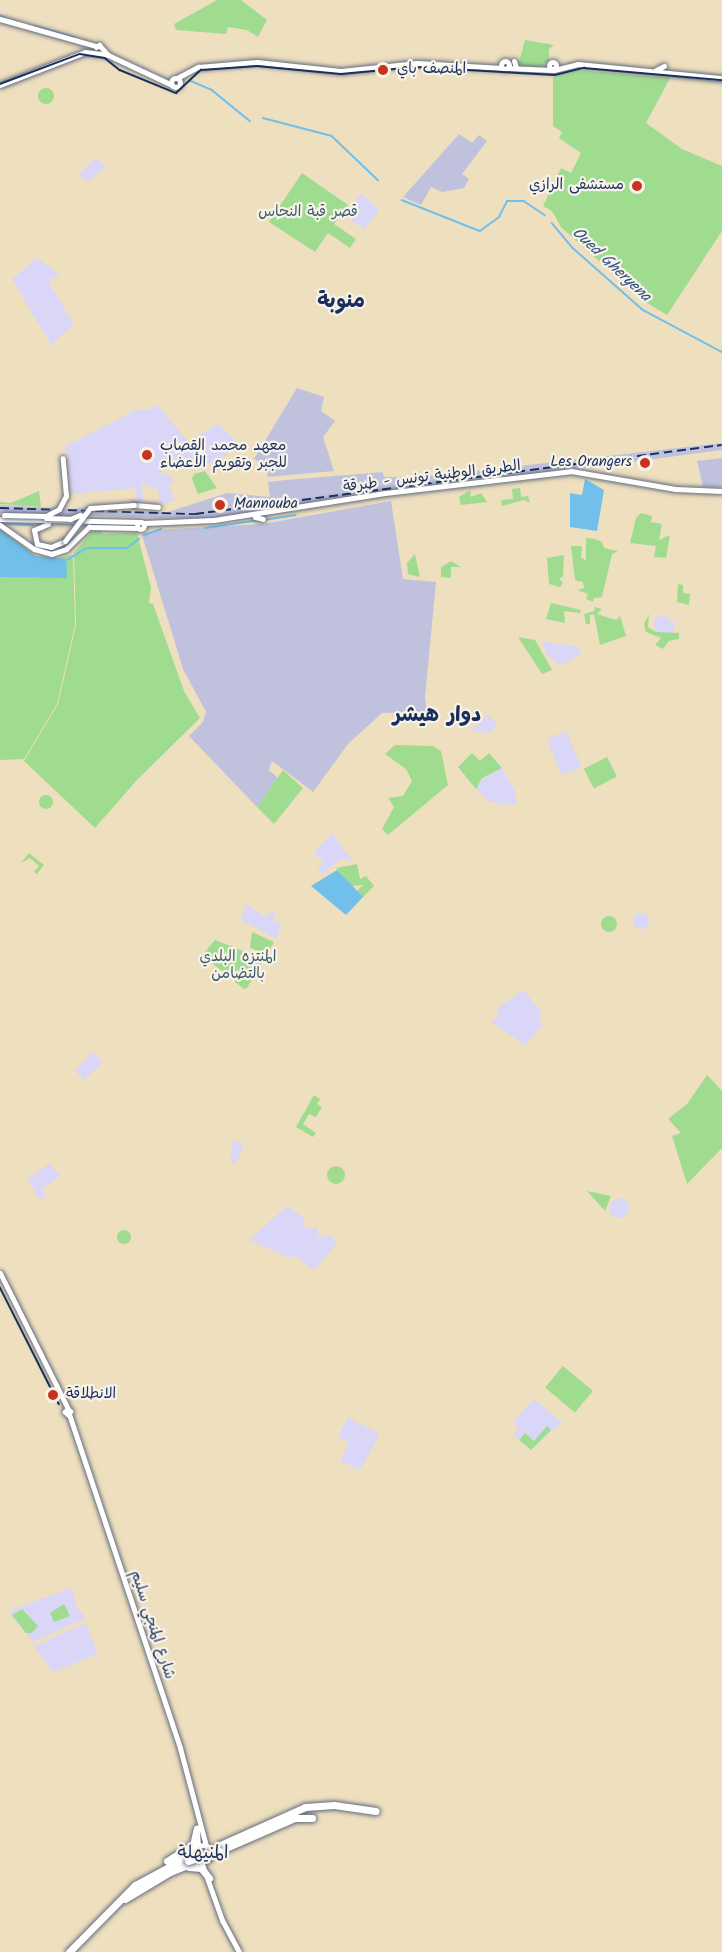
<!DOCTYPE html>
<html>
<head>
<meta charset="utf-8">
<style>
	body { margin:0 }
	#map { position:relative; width:722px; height:1952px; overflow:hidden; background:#eedfbe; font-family:Kalam,"Playpen Sans Arabic",sans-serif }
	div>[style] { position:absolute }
	.built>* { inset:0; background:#dad6f7; transform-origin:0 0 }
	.round { border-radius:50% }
	.industrial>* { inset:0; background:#c0c2dd }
	.green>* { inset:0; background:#a0dc90; transform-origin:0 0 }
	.water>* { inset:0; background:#71bfeb }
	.stream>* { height:1.5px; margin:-0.75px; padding:0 0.75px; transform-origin:0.75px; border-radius:0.75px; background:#71bfeb }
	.roads { filter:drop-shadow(0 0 2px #656d80) drop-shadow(0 0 2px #656d80) }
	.major>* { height:5px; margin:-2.5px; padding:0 2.5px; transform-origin:2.5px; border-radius:2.5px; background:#fff }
	.major>.ring { margin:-2.5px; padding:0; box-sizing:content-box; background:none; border:5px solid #fff; border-radius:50% }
	.highway>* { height:7px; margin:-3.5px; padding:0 3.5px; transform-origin:3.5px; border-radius:3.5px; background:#fff }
	.tram>* { height:1.5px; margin:-0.75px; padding:0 0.75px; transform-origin:0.75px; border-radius:0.75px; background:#1b2f5e }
	.rail>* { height:1.5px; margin-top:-0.75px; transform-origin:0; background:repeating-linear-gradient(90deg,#1b2f5e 0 9px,transparent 0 13.5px) }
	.bridges { filter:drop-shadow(0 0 2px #656d80) drop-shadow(0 0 2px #656d80) }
	.major-bridge>* { height:5px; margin:-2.5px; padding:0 2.5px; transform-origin:2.5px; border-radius:2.5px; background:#fff }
	.highway-bridge>* { height:7px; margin:-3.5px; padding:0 3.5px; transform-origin:3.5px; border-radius:3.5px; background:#fff }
	.dots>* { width:16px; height:16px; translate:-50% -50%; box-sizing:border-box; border:3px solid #f7f3e8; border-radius:50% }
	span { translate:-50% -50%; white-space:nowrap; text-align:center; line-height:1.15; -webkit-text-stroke:4.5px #f7f3e8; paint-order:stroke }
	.poi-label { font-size:15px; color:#1b2f5e }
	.left { translate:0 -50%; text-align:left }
	.right { translate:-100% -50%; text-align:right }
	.park-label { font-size:15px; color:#3c5a6a }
	.street-label { font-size:15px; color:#1b2f5e }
	.water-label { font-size:16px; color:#305381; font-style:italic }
	.quarter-label { font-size:18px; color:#1b2f5e }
	.district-label { font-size:21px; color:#1b2f5e; font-weight:700 }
</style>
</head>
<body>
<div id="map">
	<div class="built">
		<div style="clip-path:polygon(96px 157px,105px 167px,88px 182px,79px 174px)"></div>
		<div style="clip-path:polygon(361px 193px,379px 210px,364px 229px,345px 216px)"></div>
		<div style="clip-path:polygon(37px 258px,60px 275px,48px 281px,74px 324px,51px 345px,12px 279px)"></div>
		<div style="clip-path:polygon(158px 405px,188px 442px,218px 424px,242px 446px,200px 469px,175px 462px,173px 468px,163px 466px,161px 473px,171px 476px,174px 481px,169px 484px,174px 501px,160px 504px,158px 490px,142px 483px,143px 502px,137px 502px,135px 488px,71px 494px,68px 456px,64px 447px,138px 409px,149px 410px)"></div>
		<div style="clip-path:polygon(658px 615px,668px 616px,669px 622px,675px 622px,673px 634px,655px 632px,654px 619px,658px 619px)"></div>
		<div style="clip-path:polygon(542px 641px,579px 647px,580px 655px,561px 665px,556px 663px,546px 654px)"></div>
		<div style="clip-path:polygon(488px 715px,498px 725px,489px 733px,470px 731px)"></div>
		<div style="left:566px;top:731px;width:39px;height:21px;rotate:67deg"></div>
		<div style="clip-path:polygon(502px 768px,515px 791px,517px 803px,504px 805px,488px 801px,476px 789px,482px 779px)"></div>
		<div style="clip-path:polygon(332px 833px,353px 861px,341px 859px,323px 874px,317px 868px,323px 863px,314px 852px)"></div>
		<div style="clip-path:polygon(246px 904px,267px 918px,271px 911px,276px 913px,273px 921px,282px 924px,276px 939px,241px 920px)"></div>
		<div class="round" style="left:633px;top:913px;width:16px;height:16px"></div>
		<div style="clip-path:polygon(523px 990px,542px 1012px,538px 1019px,543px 1025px,525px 1045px,492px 1023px,499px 1014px,496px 1009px)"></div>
		<div style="left:93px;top:1052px;width:14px;height:26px;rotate:45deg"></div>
		<div style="clip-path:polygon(232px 1140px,244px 1145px,236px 1164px,231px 1162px)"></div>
		<div style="clip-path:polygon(50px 1163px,60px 1176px,42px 1189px,46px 1196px,40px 1200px,27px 1179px)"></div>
		<div class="round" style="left:609px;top:1198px;width:20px;height:20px"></div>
		<div style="clip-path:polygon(287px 1206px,303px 1217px,305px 1229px,317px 1227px,319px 1237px,328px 1235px,338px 1242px,314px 1270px,294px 1255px,290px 1258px,249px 1240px)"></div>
		<div style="clip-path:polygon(534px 1399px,562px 1422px,531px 1450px,512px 1434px,518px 1431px,514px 1420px)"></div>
		<div style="clip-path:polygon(348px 1418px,380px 1434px,360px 1470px,340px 1461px,349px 1443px,338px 1436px)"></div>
		<div style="clip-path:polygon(72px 1588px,77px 1608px,86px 1618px,33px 1642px,10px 1614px,11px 1610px)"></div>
		<div style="clip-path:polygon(86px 1623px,98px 1654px,53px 1672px,34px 1646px)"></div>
	</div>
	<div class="industrial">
		<div style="clip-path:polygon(459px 134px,472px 143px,479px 135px,487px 141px,462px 174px,469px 179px,464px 188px,442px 192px,431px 187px,421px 205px,403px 197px)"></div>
		<div style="clip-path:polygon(297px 388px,324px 397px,321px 411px,335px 421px,323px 437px,334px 471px,267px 477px,268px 467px,254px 459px)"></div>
		<div style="clip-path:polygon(722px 443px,722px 450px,201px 519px,0 513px,0 505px,73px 509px,97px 504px,103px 511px,168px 512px,227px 493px,270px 497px,268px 482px,286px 480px,383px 472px,384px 477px,421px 477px)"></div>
		<div style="clip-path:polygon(722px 458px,722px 487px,703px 487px,697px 461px)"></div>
		<div style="clip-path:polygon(391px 501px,403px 579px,436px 582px,425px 697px,427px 712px,382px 713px,348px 744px,313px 792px,246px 741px,272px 761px,269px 770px,278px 778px,257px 807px,189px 736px,203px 722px,206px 712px,183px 669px,142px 535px,154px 530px,263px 524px)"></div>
	</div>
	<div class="green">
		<div style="clip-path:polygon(217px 0,241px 0,267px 20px,258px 37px,247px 30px,228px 27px,226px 34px,176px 30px,174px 24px)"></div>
		<div style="clip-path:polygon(525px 40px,554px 45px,549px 49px,549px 61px,541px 67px,518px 66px)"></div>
		<div style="clip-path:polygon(578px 70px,670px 78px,646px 123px,682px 149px,722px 166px,722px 231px,667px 315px,644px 301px,561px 227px,552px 211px,543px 206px,561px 168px,571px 173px,581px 153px,559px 138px,562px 132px,553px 126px,553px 77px)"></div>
		<div class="round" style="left:38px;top:88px;width:16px;height:16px"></div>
		<div style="clip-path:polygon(302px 173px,348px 205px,334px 224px,356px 239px,350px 248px,328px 233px,315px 252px,269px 222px)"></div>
		<div style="clip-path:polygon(205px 471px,217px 488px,198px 494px,192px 479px,194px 474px)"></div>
		<div style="clip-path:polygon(520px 488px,521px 497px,528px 496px,530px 503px,524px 500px,502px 506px,501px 500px,513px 499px,512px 489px)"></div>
		<div style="clip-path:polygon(470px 490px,471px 497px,481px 493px,487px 502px,461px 505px,459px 497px)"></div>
		<div style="clip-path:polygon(39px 491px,41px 507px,0 504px,0 502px,11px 503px)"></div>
		<div style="clip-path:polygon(641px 513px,652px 516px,651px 522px,662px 524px,659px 540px,670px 535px,666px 558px,654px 557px,656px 546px,630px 543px,636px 518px)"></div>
		<div style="clip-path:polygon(0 529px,36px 556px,52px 559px,73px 555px,75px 625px,57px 704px,24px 759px,0 760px)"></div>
		<div style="clip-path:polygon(102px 530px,102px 534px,137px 533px,151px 588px,149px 603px,153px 604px,184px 691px,200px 718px,136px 781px,95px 828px,24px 761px,58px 704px,76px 625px,74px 553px,92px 532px)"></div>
		<div style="clip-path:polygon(586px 538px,595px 539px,602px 542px,604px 548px,618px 551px,612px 554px,602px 597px,594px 598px,593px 602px,586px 599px,588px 594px,577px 590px,584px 588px,583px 582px,575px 580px,571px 546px,582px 546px,581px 557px,586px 561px)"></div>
		<div style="clip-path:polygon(415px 554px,418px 568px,420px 577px,408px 574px,407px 563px)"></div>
		<div style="clip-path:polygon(564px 555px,563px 577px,559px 578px,563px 583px,560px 587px,549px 584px,547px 558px)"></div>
		<div style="clip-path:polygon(451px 561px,461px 567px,451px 567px,451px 578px,441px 577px,441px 567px)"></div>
		<div style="clip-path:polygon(678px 584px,683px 585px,683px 593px,690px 594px,689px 605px,677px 602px)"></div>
		<div style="clip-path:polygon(551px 603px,581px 610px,580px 613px,564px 611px,565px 623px,546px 619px)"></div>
		<div style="clip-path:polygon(595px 607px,602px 609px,597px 614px,616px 620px,620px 616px,626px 636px,600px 645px,594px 614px,590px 615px,590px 624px,586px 624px,584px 614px,594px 611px)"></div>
		<div style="clip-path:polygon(649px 614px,648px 627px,656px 632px,679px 633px,679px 639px,669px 641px,663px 649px,655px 645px,661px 638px,646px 632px,644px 624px)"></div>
		<div style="clip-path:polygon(518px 637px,535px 640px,552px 670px,542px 674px)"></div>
		<div style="clip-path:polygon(395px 745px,433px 746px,441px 751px,448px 785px,388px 835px,382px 829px,394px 807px,388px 798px,403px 796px,412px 781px,406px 769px,385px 754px)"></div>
		<div style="clip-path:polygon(472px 753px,480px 761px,489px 753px,502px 768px,482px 778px,476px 789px,458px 767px)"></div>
		<div style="left:607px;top:757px;width:22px;height:26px;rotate:63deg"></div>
		<div style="clip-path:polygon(283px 770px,303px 788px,274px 824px,257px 807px)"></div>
		<div class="round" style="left:39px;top:795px;width:14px;height:14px"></div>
		<div style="clip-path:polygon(29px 853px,44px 865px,37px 874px,34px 872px,39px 866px,30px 858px,21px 863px)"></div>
		<div style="clip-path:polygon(357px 864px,360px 879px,366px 876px,374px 886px,363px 897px,357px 891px,363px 885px,352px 886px,336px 868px)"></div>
		<div class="round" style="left:601px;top:916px;width:16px;height:16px"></div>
		<div style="clip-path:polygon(252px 932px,274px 942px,267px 954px,250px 948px)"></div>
		<div style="clip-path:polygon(215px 940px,264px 959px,247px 988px,244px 989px,202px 955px)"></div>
		<div style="clip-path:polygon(707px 1075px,722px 1091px,722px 1148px,687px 1184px,672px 1136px,681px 1133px,668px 1119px,687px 1104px)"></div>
		<div style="clip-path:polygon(314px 1095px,320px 1099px,317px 1104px,322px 1107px,316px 1117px,309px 1114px,303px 1124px,316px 1133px,313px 1137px,296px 1127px)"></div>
		<div class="round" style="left:327px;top:1166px;width:18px;height:18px"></div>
		<div style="clip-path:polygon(587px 1191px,611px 1196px,605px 1211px)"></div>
		<div class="round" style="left:117px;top:1230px;width:14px;height:14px"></div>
		<div style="left:563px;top:1366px;width:39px;height:28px;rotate:40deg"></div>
		<div style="clip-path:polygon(547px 1426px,551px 1430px,531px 1450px,519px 1440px,525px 1433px,534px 1441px)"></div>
		<div style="clip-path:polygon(64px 1604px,70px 1616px,54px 1622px,50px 1613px)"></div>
		<div style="clip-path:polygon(22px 1609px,38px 1626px,32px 1633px,26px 1633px,12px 1615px)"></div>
	</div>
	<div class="water">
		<div style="clip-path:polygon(585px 479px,604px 490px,597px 531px,570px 527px,570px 493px,582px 495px)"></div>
		<div style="clip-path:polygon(0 530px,35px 556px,66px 559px,67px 578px,0 577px)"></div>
		<div style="clip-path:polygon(337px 870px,363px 897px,346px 915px,311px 886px)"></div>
	</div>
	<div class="stream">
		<div style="left:0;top:15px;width:8px;rotate:30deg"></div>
		<div style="left:35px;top:26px;width:41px;rotate:15.8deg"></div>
		<div style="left:191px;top:81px;width:23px;rotate:23deg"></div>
		<div style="left:212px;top:90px;width:49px;rotate:39.2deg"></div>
		<div style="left:263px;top:118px;width:71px;rotate:14.6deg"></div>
		<div style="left:332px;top:136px;width:64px;rotate:43.7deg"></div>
		<div style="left:402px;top:200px;width:84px;rotate:21.7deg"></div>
		<div style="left:480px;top:231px;width:24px;rotate:-36deg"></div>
		<div style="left:499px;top:217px;width:18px;rotate:-63deg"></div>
		<div style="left:507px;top:201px;width:17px"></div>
		<div style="left:524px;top:201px;width:25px;rotate:34deg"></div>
		<div style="left:552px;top:223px;width:33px;rotate:50deg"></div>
		<div style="left:573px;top:248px;width:94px;rotate:41.5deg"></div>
		<div style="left:643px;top:310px;width:89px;rotate:28deg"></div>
		<div style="left:264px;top:520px;width:32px;rotate:-9deg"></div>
		<div style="left:8px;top:524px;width:25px;rotate:2deg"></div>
		<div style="left:205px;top:528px;width:56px;rotate:-8.3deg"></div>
		<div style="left:144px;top:535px;width:18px;rotate:-19deg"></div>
		<div style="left:67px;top:560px;width:23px;rotate:-31deg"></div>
		<div style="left:87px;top:548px;width:40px"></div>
		<div style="left:127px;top:548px;width:15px;rotate:-37deg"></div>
	</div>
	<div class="roads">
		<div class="major">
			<div style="left:0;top:19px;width:100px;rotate:15.7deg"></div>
			<div style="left:96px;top:47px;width:4px;rotate:-34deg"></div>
			<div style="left:99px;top:45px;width:13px;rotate:48deg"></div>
			<div style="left:108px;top:55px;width:71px;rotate:25.1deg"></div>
			<div style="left:514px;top:61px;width:6px;rotate:72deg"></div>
			<div class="ring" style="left:501px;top:61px;width:3px;height:3px"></div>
			<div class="ring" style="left:549.5px;top:62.5px;width:2px;height:2px"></div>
			<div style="left:507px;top:68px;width:45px;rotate:2.5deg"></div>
			<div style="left:554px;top:70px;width:25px;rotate:-14deg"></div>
			<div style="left:578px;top:64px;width:145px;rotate:5.6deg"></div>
			<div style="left:656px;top:70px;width:9px;rotate:-27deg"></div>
			<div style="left:177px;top:78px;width:24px;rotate:-28deg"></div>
			<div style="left:198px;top:67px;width:59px;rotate:-4.8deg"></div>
			<div style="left:257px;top:62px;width:84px;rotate:6.1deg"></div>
			<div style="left:341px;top:71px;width:76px;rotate:-6deg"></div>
			<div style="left:417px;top:63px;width:85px;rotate:3.4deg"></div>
			<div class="ring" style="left:171.5px;top:78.5px;width:4px;height:4px"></div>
			<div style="left:0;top:85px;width:91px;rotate:-21.2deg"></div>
			<div style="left:85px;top:52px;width:23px;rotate:7deg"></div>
			<div style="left:134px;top:505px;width:24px;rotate:5deg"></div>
			<div style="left:255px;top:517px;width:8px;rotate:14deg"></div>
			<div style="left:0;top:519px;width:141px;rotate:1.2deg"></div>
			<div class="ring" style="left:137.5px;top:522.5px;width:2px;height:2px"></div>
			<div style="left:144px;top:523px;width:70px;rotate:-2.5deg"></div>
			<div style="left:214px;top:520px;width:173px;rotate:-9deg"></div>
			<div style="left:385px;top:493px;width:187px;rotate:-6.7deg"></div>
			<div style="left:571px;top:471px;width:106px;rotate:9.8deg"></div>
			<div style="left:675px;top:489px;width:47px;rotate:2.4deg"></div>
			<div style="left:48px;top:524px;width:15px;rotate:157deg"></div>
			<div style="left:34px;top:530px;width:14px;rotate:78deg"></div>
			<div style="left:37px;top:544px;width:14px;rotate:12deg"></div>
			<div style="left:51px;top:547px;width:15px;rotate:-23deg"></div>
			<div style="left:0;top:525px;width:42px;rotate:35.2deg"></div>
			<div style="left:34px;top:549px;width:18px;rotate:16deg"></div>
			<div style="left:51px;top:554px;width:16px;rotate:-18deg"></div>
			<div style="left:66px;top:549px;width:32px;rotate:-44deg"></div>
			<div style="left:89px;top:527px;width:49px;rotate:1.2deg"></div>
			<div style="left:0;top:1273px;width:152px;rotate:63.4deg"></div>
			<div style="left:67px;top:1409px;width:4px;rotate:34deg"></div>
			<div style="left:70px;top:1411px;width:4px;rotate:124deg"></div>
			<div style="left:68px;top:1414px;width:4px;rotate:-146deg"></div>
			<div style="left:65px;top:1412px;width:4px;rotate:-56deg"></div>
			<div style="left:69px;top:1414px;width:352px;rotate:71.6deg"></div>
			<div style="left:180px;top:1748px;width:101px;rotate:75.1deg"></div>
			<div style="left:197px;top:1831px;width:16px;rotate:86deg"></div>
			<div class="ring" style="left:195px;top:1845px;width:11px;height:11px"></div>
			<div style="left:201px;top:1861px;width:63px;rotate:70.4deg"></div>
			<div style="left:222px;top:1920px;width:36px;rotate:62deg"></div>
		</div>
		<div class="highway">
			<div style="left:218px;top:1846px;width:95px;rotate:-24.1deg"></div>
			<div style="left:305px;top:1807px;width:29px;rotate:-4deg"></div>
			<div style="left:334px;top:1805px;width:42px;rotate:8.1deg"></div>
			<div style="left:219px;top:1851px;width:83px;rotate:-23.5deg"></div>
			<div style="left:295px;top:1818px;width:17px"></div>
			<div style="left:182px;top:1855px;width:15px;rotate:-23deg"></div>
			<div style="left:167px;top:1861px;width:31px;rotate:-32deg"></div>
			<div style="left:193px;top:1845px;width:17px;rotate:-77deg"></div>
			<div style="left:189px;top:1867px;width:12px;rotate:5deg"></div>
			<div style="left:201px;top:1868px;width:13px;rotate:51deg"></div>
			<div style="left:125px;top:1899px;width:52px;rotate:-31deg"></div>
			<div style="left:170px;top:1872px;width:29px;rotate:-22deg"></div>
			<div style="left:69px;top:1952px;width:94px;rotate:-45.4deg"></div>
			<div style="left:135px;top:1885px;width:59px;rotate:-28.3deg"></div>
		</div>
	</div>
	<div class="tram">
		<div style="left:0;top:84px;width:85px;rotate:-20.6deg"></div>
		<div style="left:80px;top:54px;width:25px;rotate:9deg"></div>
		<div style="left:105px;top:58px;width:19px;rotate:39deg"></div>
		<div style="left:120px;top:70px;width:61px;rotate:22.3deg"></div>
		<div style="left:176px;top:93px;width:34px;rotate:-43deg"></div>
		<div style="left:201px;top:70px;width:56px;rotate:-4.1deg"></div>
		<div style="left:257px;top:66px;width:84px;rotate:5.4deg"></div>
		<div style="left:341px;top:74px;width:74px;rotate:-5.4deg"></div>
		<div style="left:415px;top:67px;width:140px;rotate:3.3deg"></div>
		<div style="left:555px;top:75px;width:30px;rotate:-14deg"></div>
		<div style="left:584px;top:68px;width:139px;rotate:5deg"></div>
		<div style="left:0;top:1287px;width:131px;rotate:63.2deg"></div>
	</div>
	<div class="rail">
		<div style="left:0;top:508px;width:195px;rotate:1.8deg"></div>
		<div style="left:195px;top:514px;width:531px;rotate:-7.46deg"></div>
	</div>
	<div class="bridges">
		<div class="major-bridge">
			<div style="left:4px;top:515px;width:42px;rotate:1.4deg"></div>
			<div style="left:46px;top:516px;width:15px;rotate:-28deg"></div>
			<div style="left:59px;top:509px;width:15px;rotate:-62deg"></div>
			<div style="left:66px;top:496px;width:38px;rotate:-95deg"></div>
			<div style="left:46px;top:518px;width:24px;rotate:2deg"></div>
			<div style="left:70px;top:519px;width:11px;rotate:-22deg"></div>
			<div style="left:65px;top:541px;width:41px;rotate:-52.9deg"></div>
			<div style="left:90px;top:508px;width:44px;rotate:-3.9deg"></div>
		</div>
		<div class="highway-bridge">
			<div style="left:188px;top:1861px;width:33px;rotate:-18deg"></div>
		</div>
	</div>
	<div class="dots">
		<div style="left:383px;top:70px;background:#c8321e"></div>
		<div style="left:637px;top:186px;background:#c8321e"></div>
		<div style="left:147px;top:455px;background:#c8321e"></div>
		<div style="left:645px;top:463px;background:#c8321e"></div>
		<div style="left:220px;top:505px;background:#c8321e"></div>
		<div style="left:53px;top:1395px;background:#c8321e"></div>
	</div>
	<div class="poi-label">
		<span class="left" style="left:397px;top:70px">المنصف باي</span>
		<span class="right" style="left:624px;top:186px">مستشفى الرازي</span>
		<span class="left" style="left:160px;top:455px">معهد محمد القصاب<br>للجبر وتقويم الأعضاء</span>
		<span class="right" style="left:632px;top:463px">Les Orangers</span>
		<span class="left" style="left:234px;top:505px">Mannouba</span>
		<span class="left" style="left:66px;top:1395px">الانطلاقة</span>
	</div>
	<div class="park-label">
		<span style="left:308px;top:213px">قصر قبة النحاس</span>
		<span style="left:238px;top:966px">المنتزه البلدي<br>بالتضامن</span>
	</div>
	<div class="street-label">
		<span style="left:432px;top:477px;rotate:-7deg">الطريق الوطنية تونس - طبرقة</span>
		<span style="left:152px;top:1625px;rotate:72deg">شارع المنجي سليم</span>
	</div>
	<div class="water-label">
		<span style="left:611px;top:265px;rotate:43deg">Oued Gheryena</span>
	</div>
	<div class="quarter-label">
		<span style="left:203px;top:1854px">المنيهلة</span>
	</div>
	<div class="district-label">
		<span style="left:341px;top:302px">منوبة</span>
		<span style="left:437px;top:716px">دوار هيشر</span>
	</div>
</div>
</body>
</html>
